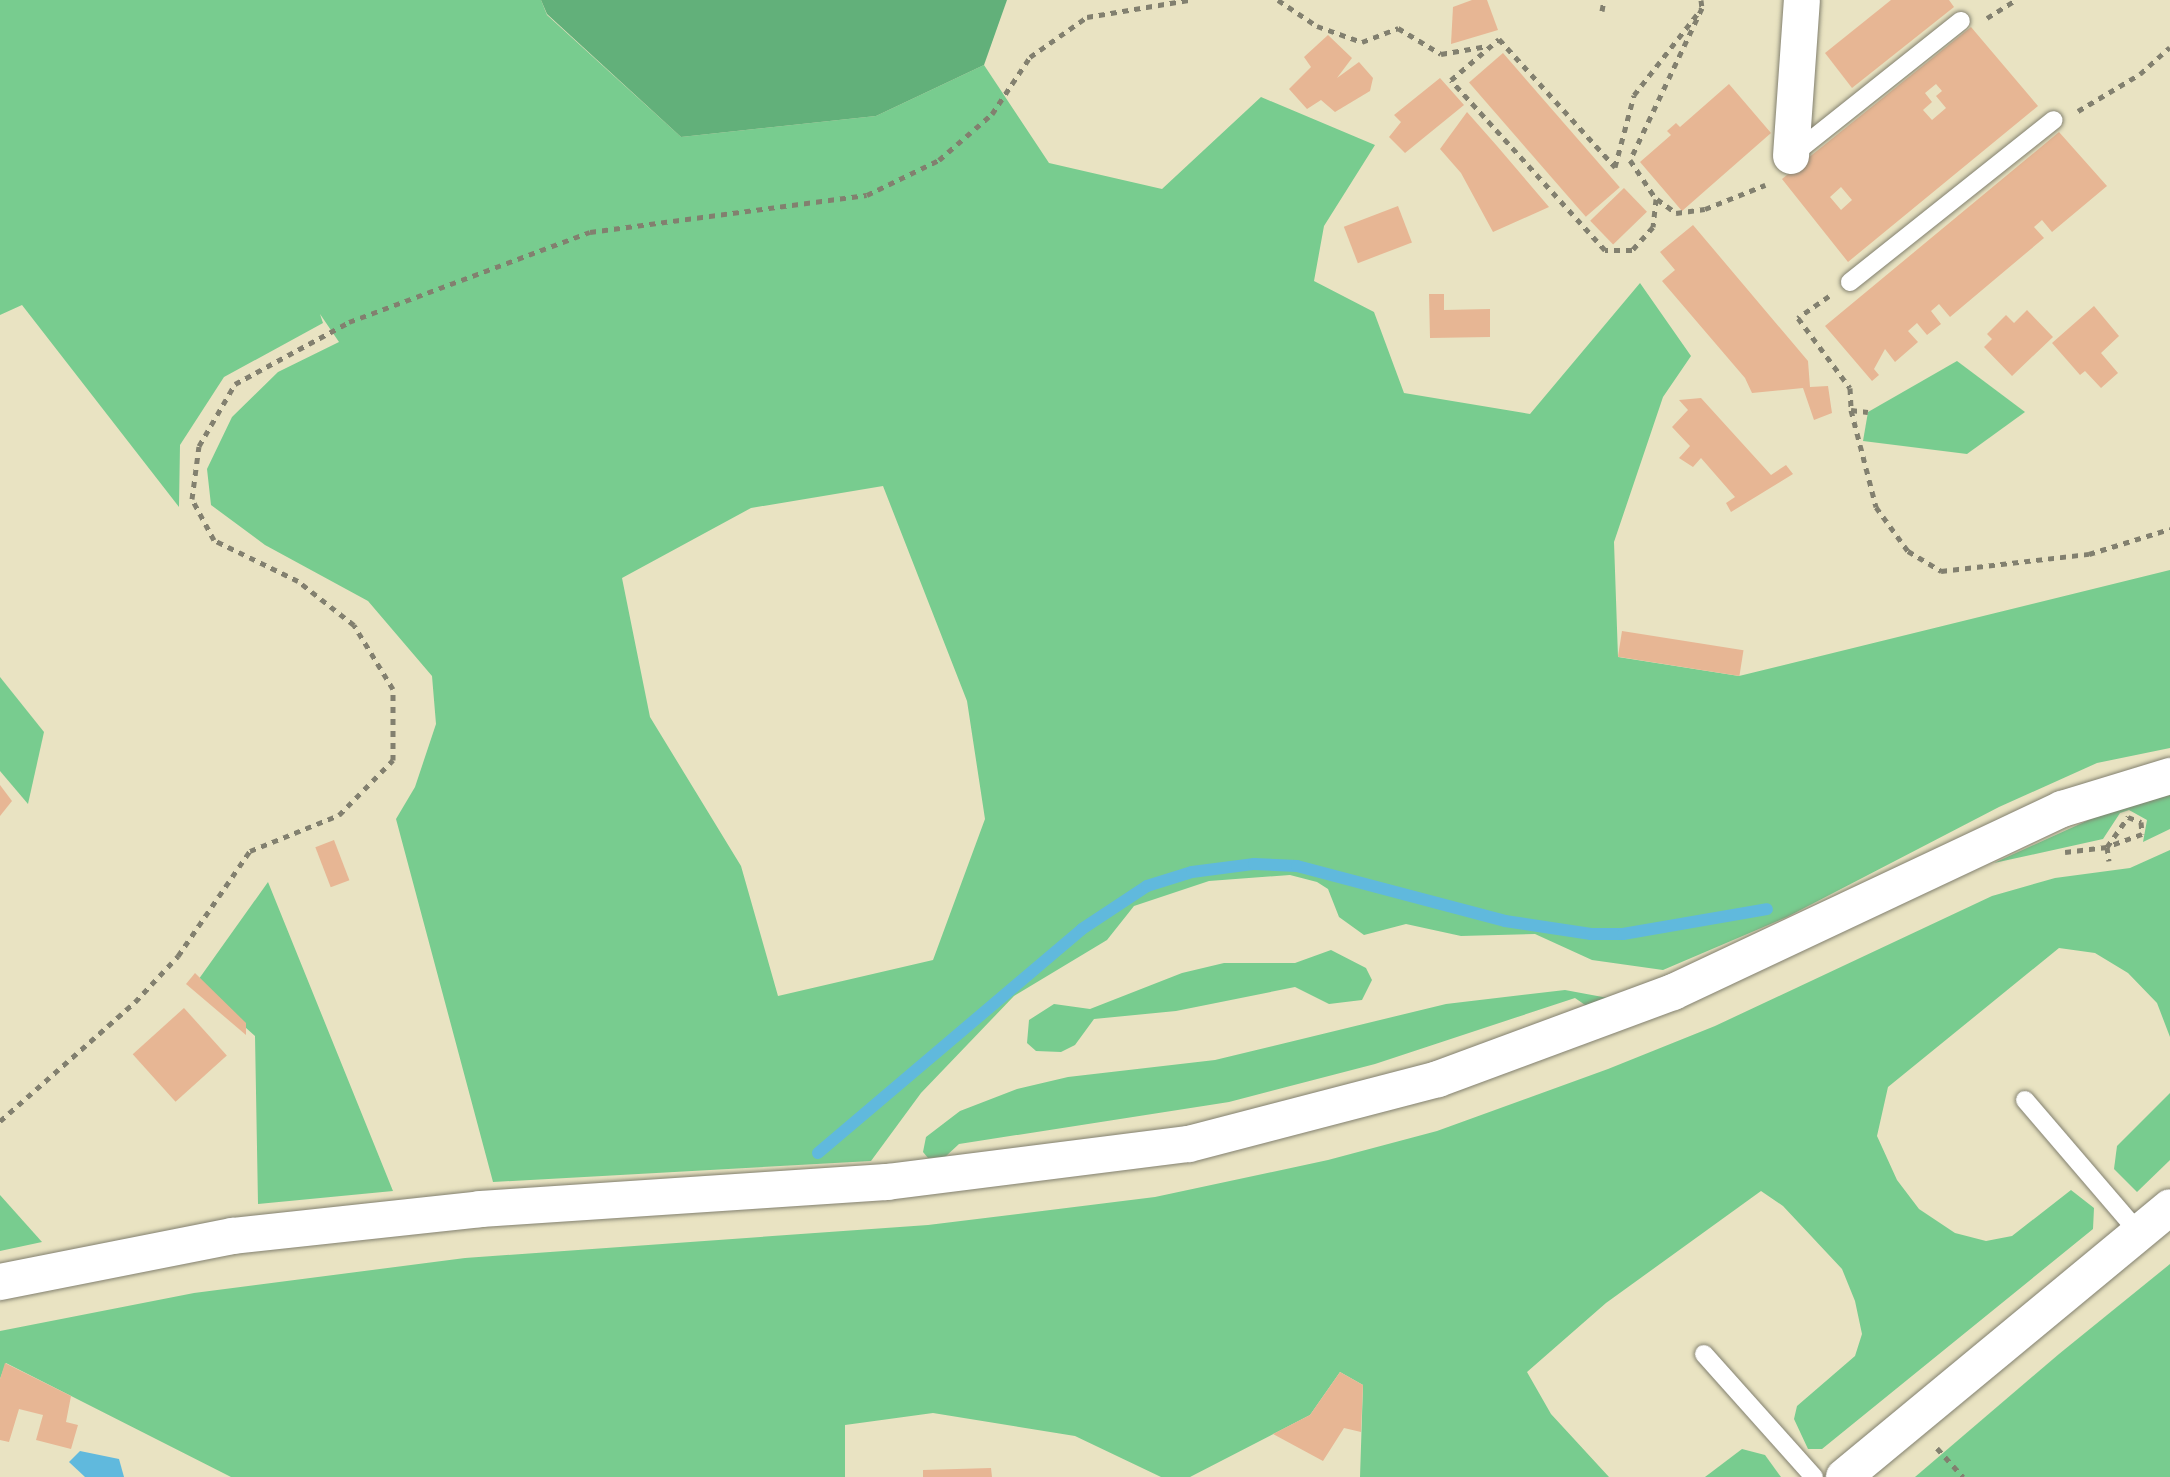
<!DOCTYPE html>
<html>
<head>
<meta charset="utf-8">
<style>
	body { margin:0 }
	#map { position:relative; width:2170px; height:1477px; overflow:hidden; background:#e9e3c2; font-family:Cardo,serif }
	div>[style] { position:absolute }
	.green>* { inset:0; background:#78cc8f }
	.forest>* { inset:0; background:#62b07a }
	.water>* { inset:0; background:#60b9dd }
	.stream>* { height:12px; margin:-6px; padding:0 6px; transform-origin:6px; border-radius:6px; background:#60b9dd }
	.building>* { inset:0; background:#e7b694; transform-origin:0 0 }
	.path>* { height:5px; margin-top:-2.5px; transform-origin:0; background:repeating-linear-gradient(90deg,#82806f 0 6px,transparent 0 12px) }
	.roads { filter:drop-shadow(0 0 2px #82806f) drop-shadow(0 0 2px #82806f) }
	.lane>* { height:18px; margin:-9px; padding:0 9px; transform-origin:9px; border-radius:9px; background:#fff }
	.street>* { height:36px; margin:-18px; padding:0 18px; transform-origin:18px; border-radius:18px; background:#fff }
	span { translate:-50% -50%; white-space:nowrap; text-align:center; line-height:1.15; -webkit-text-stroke:8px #fdfcf7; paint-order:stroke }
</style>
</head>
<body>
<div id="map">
	<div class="green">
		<div style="clip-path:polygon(evenodd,0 0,541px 0,547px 15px,681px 137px,876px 116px,984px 65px,1049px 163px,1162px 189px,1261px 97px,1375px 145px,1324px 226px,1314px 281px,1374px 312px,1404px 393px,1530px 414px,1640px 283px,1691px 356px,1663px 397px,1614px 542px,1618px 657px,1739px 676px,2170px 570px,2170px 748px,2097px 763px,1999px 807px,1787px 917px,1663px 970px,1592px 960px,1535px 934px,1461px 936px,1406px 924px,1364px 935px,1339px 917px,1328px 889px,1317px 882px,1290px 875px,1209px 881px,1134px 906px,1107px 940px,1014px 996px,921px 1093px,871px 1161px,493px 1182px,396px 819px,415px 787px,436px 724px,432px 676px,368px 601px,265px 545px,211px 505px,207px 469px,232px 417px,278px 372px,339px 342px,320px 314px,323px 323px,224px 377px,180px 445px,179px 507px,22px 305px,0 315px,0 0,883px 486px,967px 701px,985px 819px,933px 960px,778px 996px,741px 866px,650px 717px,622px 578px,751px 508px,883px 486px)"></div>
		<div style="clip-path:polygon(1957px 361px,2025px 412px,1967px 454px,1863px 441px,1868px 412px)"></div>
		<div style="clip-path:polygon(0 677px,44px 732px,28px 804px,0 771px)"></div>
		<div style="clip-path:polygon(2170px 795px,2170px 829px,2143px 842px,2147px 820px,2129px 810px,2120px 813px,2103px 839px,1994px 863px,2113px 809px)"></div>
		<div style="clip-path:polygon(2170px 850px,2170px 1037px,2157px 1003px,2128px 973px,2095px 953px,2059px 948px,1888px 1087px,1877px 1136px,1897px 1180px,1919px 1209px,1955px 1233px,1986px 1241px,2012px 1236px,2071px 1190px,2094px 1208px,2093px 1229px,1822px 1449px,1808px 1449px,1794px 1419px,1797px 1406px,1855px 1356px,1862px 1334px,1855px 1301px,1842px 1269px,1783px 1206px,1761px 1191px,1606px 1303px,1527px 1372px,1551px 1414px,1609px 1477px,1360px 1477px,1363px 1385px,1340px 1372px,1310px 1415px,1190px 1477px,1161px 1477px,1075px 1436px,933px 1413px,845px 1425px,845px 1477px,231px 1477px,6px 1363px,0 1379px,0 1331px,194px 1293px,465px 1258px,928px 1225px,1155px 1197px,1328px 1160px,1437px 1131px,1608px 1069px,1715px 1026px,1992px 896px,2055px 878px,2130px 868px)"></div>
		<div style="clip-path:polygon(268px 882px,393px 1191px,258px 1204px,255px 1036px,196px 983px)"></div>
		<div style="clip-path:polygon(1331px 950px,1366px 968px,1372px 980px,1362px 1000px,1329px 1004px,1295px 987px,1176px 1011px,1094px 1019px,1075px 1045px,1061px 1052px,1036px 1051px,1027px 1043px,1029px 1020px,1054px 1004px,1090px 1009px,1182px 973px,1224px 963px,1295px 963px)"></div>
		<div style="clip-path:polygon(1565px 990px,1608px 998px,1588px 1007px,1575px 998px,1375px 1064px,1229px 1102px,959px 1144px,945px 1157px,928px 1158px,923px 1152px,926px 1137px,960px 1111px,1017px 1089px,1068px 1077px,1215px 1060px,1446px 1004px)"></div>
		<div style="clip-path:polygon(2170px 1093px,2170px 1160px,2137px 1192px,2114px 1169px,2117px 1146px)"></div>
		<div style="clip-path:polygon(0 1195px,42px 1242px,0 1251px)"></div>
		<div style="clip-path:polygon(2170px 1264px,2170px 1477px,1915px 1477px,2059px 1354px)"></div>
		<div style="clip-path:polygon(1742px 1449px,1765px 1455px,1781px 1477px,1705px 1477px)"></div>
	</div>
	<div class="forest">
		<div style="clip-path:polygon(541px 0,1007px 0,984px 65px,876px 116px,681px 137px,547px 14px)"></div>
	</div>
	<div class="water">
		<div style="clip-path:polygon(80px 1451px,119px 1459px,124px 1477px,85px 1477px,69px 1462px)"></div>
	</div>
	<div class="stream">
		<div style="left:818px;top:1153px;width:346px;rotate:-40.3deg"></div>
		<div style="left:1082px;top:929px;width:78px;rotate:-33.5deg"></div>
		<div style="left:1147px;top:886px;width:47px;rotate:-17.3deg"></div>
		<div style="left:1192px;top:872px;width:63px;rotate:-7.4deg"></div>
		<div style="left:1254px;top:864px;width:43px;rotate:2.7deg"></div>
		<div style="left:1297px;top:866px;width:215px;rotate:14.8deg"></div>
		<div style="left:1505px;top:921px;width:87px;rotate:8.6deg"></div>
		<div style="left:1591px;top:934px;width:32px"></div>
		<div style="left:1623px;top:934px;width:146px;rotate:-9.8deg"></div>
	</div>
	<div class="building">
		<div style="clip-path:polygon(1472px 0,1487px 0,1498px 30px,1451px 44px,1453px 7px)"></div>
		<div style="clip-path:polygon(1891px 0,1949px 0,1954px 7px,1852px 88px,1825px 53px)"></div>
		<div style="clip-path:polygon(evenodd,1971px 27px,2038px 106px,1848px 262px,1782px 179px,1971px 27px,1936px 84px,1942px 91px,1936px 96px,1946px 108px,1932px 120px,1923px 110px,1932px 102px,1925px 93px,1936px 84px,1971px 27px,1841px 187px,1852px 200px,1841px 210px,1830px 197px,1841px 187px)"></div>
		<div style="clip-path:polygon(1328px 35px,1352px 58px,1337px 78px,1359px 62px,1373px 78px,1370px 91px,1335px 112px,1321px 100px,1307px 109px,1289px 89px,1311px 67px,1304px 57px)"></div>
		<div style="left:1503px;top:53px;width:178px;height:45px;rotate:49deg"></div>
		<div style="clip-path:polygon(1440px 78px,1464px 105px,1405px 153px,1389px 137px,1401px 122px,1394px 115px)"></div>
		<div style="clip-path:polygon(1729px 84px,1771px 133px,1682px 211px,1640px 162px,1671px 135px,1667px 131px,1676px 123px,1680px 127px)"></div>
		<div style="clip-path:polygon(1467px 112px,1497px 146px,1549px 207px,1493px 232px,1461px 173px,1440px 149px)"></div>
		<div style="clip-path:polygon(2059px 132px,2107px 186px,2052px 232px,2042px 220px,2034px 227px,2044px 238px,1950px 317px,1939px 304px,1931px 311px,1941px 324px,1927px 335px,1917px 323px,1908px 331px,1918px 342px,1895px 362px,1885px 349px,1874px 369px,1879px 375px,1872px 381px,1825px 326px)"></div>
		<div style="left:1624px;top:188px;width:33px;height:47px;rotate:46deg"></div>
		<div style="left:1398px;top:206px;width:39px;height:58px;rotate:69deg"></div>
		<div style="clip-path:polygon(1693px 225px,1808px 361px,1810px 387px,1828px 386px,1832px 413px,1814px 420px,1803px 388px,1752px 393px,1745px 378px,1662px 281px,1675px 270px,1660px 252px)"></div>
		<div style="clip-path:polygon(1429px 294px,1444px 294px,1444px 310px,1490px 309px,1490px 337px,1430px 338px)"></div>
		<div style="clip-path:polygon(2094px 306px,2119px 336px,2101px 353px,2118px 373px,2101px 388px,2085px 371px,2080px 375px,2052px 343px)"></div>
		<div style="clip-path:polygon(2027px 310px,2053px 337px,2012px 376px,1984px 347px,1992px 339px,1987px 334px,2006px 315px,2014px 323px)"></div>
		<div style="clip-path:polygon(1701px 398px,1771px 475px,1786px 465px,1793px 474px,1731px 512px,1726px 503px,1735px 497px,1701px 458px,1693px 467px,1679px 458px,1690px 446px,1672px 427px,1688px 410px,1679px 400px)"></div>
		<div style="left:1622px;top:631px;width:123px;height:26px;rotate:9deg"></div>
		<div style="clip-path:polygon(0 785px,12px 801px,0 816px)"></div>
		<div style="left:334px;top:840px;width:43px;height:20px;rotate:69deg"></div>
		<div style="clip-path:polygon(195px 973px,246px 1023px,246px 1035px,186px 984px)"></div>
		<div style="left:184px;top:1008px;width:64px;height:69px;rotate:48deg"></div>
		<div style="clip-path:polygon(5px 1363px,71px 1396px,66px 1422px,78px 1425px,71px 1449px,36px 1440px,43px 1415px,19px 1409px,9px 1442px,0 1440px,0 1379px)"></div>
		<div style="clip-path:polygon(1340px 1372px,1363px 1385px,1361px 1432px,1344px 1428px,1323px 1461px,1273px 1434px,1310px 1415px)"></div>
		<div style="clip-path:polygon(991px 1468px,992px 1477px,923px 1477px,923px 1470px)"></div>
	</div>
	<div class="path">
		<div style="left:1278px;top:0;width:47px;rotate:33.7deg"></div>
		<div style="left:1317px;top:26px;width:48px;rotate:19.6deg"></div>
		<div style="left:1362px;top:42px;width:39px;rotate:-21deg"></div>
		<div style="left:1398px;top:28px;width:50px;rotate:31.2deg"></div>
		<div style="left:1441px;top:54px;width:47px;rotate:-9.9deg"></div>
		<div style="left:1701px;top:0;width:8px;rotate:83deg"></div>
		<div style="left:1702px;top:8px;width:168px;rotate:115.3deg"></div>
		<div style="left:1630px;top:160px;width:47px;rotate:56.3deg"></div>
		<div style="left:1656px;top:199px;width:28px;rotate:96deg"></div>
		<div style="left:1653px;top:227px;width:31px;rotate:132deg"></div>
		<div style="left:1632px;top:250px;width:27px;rotate:180deg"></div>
		<div style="left:1605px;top:250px;width:229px;rotate:-132.2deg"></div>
		<div style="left:1451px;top:80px;width:63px;rotate:-40.5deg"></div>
		<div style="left:1499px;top:39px;width:173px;rotate:47.8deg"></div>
		<div style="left:1615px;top:167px;width:74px;rotate:-75.2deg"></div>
		<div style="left:1634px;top:95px;width:110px;rotate:-52deg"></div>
		<div style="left:1602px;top:11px;width:11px;rotate:-80deg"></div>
		<div style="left:1987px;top:18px;width:34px;rotate:-32deg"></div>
		<div style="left:2078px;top:111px;width:72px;rotate:-30.8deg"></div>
		<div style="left:2140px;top:74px;width:40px;rotate:-42deg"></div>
		<div style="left:1657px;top:199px;width:24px;rotate:36deg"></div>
		<div style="left:1676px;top:213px;width:29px;rotate:-8deg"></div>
		<div style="left:1705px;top:209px;width:65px;rotate:-21.8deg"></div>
		<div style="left:1829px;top:296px;width:38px;rotate:145deg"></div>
		<div style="left:1798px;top:318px;width:87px;rotate:53.4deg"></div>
		<div style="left:1850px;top:388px;width:22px;rotate:87deg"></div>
		<div style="left:1851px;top:410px;width:17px;rotate:7deg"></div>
		<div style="left:1851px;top:410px;width:100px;rotate:75.5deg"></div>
		<div style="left:1876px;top:507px;width:54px;rotate:54deg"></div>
		<div style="left:1908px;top:551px;width:39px;rotate:31deg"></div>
		<div style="left:1941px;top:571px;width:149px;rotate:-6.6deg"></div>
		<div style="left:2089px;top:554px;width:85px;rotate:-17.2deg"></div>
		<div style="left:2128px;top:817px;width:14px;rotate:21deg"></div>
		<div style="left:2141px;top:822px;width:12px;rotate:85deg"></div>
		<div style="left:2142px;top:834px;width:37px;rotate:160deg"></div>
		<div style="left:2107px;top:847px;width:37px;rotate:-55deg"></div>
		<div style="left:2065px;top:852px;width:42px;rotate:-6.8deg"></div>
		<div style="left:2107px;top:847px;width:14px;rotate:82deg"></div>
		<div style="left:0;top:1121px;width:180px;rotate:-41.4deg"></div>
		<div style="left:135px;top:1002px;width:63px;rotate:-46.9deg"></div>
		<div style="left:178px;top:956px;width:127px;rotate:-55.6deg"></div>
		<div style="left:250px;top:851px;width:96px;rotate:-22deg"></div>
		<div style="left:339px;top:815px;width:77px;rotate:-45.5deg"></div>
		<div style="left:393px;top:760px;width:71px;rotate:-90deg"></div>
		<div style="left:393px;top:689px;width:75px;rotate:-121.4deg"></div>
		<div style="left:354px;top:625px;width:71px;rotate:-141.8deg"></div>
		<div style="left:298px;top:581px;width:93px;rotate:-154deg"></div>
		<div style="left:214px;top:540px;width:47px;rotate:-118.2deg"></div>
		<div style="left:192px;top:499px;width:53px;rotate:-82.5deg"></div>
		<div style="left:199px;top:446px;width:72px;rotate:-59.9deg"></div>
		<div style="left:235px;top:384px;width:130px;rotate:-28.5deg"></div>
		<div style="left:349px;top:322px;width:257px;rotate:-20.5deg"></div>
		<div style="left:590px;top:232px;width:279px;rotate:-7.6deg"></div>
		<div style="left:867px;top:195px;width:80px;rotate:-25.9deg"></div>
		<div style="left:939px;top:160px;width:70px;rotate:-41deg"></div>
		<div style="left:992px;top:114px;width:69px;rotate:-56.3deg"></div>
		<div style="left:1030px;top:57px;width:70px;rotate:-35.1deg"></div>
		<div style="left:1087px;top:17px;width:103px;rotate:-9.5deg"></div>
		<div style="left:1937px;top:1448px;width:39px;rotate:48deg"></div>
	</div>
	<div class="roads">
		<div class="lane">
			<div style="left:1791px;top:156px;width:217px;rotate:-38.5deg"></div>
			<div style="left:1850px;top:282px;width:260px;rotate:-38.5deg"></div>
			<div style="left:2025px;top:1100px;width:177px;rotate:49.4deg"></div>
			<div style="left:1704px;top:1354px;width:165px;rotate:48.2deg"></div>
		</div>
		<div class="street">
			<div style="left:1791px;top:156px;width:156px;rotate:-86deg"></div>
			<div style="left:0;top:1282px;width:237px;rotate:-11.2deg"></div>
			<div style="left:233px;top:1236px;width:248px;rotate:-6.2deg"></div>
			<div style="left:480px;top:1209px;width:408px;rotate:-3.8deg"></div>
			<div style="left:887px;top:1182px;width:304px;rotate:-7.2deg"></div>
			<div style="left:1189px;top:1144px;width:257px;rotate:-14.6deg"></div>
			<div style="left:1438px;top:1079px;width:251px;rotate:-20.3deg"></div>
			<div style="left:1673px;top:992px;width:430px;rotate:-25.2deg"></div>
			<div style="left:2062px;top:809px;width:113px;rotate:-17deg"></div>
			<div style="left:1844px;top:1477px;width:423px;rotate:-39.6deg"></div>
		</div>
	</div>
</div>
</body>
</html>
